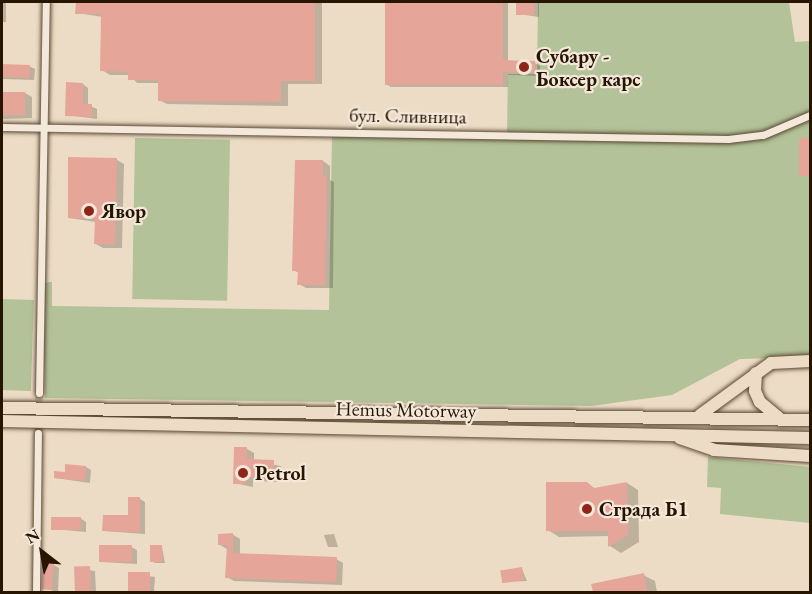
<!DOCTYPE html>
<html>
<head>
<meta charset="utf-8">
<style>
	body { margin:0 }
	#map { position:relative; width:812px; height:594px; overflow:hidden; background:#eddcc5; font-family:"EB Garamond",serif }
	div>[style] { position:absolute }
	.green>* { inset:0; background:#b3c298; transform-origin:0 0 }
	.shadow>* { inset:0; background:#0003; transform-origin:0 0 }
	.building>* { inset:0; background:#e5a699; transform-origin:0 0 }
	.street-tunnel>* { height:7px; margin-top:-3.5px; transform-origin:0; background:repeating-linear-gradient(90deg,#cfbea8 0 7px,transparent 0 10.5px) }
	.roads { filter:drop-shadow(0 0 2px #594732) drop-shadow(0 0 2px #594732) }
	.street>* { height:7px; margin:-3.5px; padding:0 3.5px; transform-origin:3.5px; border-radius:3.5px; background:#f3e8d9 }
	.highway>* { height:12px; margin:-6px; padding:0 6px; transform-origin:6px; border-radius:6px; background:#eddcc5 }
	.dots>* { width:16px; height:16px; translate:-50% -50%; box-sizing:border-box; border:3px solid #f3e8d9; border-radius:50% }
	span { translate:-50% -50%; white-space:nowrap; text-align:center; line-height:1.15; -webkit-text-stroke:4.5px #f3e8d9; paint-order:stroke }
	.poi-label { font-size:20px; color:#281501; font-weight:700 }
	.left { translate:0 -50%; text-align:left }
	.street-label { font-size:20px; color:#281501 }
	.frame { position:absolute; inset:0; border:3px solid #281501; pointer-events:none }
	.north { position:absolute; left:12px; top:522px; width:60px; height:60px; -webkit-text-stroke:4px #f3e8d9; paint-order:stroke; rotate:329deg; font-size:16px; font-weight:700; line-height:24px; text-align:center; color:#281501 }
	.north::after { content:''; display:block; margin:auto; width:21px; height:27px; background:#281501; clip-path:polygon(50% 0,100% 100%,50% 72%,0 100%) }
</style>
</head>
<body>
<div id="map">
	<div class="green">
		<div style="clip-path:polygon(538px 2px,789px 2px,795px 42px,810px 41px,810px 357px,740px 359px,672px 395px,591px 406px,45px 398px,43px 284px,49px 282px,52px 282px,52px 306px,329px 310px,332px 134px,507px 134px,508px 74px,537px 74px)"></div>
		<div style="left:135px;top:138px;width:95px;height:161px;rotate:1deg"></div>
		<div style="left:2px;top:299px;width:32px;height:91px;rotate:2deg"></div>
		<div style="clip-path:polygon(708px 457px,810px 467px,810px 523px,720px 514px,721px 488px,707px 487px)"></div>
	</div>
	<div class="shadow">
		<div style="left:2px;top:2px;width:4px;height:20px"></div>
		<div style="clip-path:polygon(77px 2px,322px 2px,322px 84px,288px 84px,288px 106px,167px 104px,159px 100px,159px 83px,137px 83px,130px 75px,110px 75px,102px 70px,103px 17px,77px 13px)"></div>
		<div style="clip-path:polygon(386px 2px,508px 2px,508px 62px,535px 63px,540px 66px,540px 76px,508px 75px,508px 87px,391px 87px,386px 84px)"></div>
		<div style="clip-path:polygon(518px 2px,539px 2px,539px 17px,518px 14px)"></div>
		<div style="clip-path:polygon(2px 65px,29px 66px,35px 69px,34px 80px,2px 79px)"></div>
		<div style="clip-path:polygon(83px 84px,88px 88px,88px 105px,97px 109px,97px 119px,67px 115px)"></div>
		<div style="clip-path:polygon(2px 93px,25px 93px,32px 97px,32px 118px,2px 119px)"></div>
		<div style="left:801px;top:140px;width:9px;height:35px"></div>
		<div style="clip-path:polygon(117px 160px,124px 164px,122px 248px,103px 248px,96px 244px,96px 222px,69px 218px)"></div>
		<div style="clip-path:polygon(323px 161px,330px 166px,330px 180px,334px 182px,333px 288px,306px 288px,299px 284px,299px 273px,293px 270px)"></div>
		<div style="clip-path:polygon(247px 449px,254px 453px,254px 461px,281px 466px,281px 482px,253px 481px,253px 487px,234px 483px)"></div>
		<div style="clip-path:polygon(86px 467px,91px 470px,90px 483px,55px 478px)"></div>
		<div style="clip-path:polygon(586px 483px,596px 489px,627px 483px,638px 490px,639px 542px,621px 553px,610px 546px,610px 536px,559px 537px,548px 530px)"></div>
		<div style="clip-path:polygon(140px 499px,145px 502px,145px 534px,104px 531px,129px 517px)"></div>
		<div style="clip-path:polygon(80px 518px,86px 522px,86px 532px,53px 529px)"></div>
		<div style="clip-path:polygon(232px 534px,240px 539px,240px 555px,336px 559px,343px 563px,342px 585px,234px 581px,227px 577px,227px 549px,220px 545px)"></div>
		<div style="clip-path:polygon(334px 534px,338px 547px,328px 547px,324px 535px)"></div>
		<div style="clip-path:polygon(131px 547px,137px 550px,137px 564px,101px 562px)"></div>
		<div style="clip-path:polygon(162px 547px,165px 563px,155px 563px,151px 561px)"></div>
		<div style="clip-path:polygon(54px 565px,59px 568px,58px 592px,43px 588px)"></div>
		<div style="clip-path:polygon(75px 568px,95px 571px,96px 592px,76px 592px)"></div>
		<div style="clip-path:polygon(522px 569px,527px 581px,504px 582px)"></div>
		<div style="clip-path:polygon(130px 573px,155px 577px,154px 592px,129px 592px)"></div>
		<div style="clip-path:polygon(643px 575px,655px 581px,657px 592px,594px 592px,593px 585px)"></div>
	</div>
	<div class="building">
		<div style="clip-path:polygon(76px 2px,315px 2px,315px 81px,281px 81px,281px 102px,158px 101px,158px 80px,128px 80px,128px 72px,100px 71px,101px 14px,75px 14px)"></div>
		<div style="clip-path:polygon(385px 2px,503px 2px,503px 60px,535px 61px,535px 73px,503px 72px,503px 85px,385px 85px)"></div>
		<div style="left:516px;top:2px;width:18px;height:13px"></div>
		<div style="left:2px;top:64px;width:28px;height:13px;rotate:2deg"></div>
		<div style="clip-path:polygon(66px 82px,83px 83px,83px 104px,92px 104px,92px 117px,65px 116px)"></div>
		<div style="left:2px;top:92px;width:23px;height:23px"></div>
		<div style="left:810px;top:138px;width:38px;height:11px;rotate:90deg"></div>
		<div style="clip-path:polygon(68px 157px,117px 158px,115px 245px,94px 244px,95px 219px,68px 218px)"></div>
		<div style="clip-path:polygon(295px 160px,323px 160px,323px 176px,327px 176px,325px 285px,297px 285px,298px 271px,292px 271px)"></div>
		<div style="clip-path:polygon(234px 447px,247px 447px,247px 459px,274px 460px,274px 478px,246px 477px,246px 484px,233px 484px)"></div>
		<div style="clip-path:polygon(65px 464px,86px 466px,85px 481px,54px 478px,54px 471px,65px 472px)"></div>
		<div style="clip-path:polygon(546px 482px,587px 482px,594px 488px,627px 482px,628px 535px,608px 547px,608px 531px,546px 531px)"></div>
		<div style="clip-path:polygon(128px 497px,140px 497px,140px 532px,102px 531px,103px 515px,128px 515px)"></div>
		<div style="left:51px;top:517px;width:30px;height:13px"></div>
		<div style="clip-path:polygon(233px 533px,233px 553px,337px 557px,336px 582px,225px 578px,227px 545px,218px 545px,218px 534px)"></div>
		<div style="left:132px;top:545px;width:17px;height:33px;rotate:90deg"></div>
		<div style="left:150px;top:545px;width:12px;height:17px"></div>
		<div style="clip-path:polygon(42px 562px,54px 563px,52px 590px,42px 589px)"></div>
		<div style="left:90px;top:566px;width:26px;height:16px;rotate:88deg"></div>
		<div style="left:522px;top:567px;width:13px;height:22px;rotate:81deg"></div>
		<div style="left:128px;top:572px;width:22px;height:20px"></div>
		<div style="clip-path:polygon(644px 573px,647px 592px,593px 592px,591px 584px)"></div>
	</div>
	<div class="street-tunnel">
		<div style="left:38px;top:433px;width:40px;rotate:-88.6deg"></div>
	</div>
	<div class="roads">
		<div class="street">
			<div style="left:2px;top:127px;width:726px;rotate:0.95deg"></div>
			<div style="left:728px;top:139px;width:35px;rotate:-7deg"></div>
			<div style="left:763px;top:135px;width:51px;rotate:-23.1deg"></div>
			<div style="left:39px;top:393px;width:391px;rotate:-89deg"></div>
			<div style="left:36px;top:592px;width:159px;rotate:-89.3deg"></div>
		</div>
		<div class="highway">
			<div style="left:756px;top:373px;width:18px;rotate:93deg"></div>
			<div style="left:755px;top:391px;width:12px;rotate:66deg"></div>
			<div style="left:760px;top:402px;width:25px;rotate:40deg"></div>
			<div style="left:2px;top:408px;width:808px;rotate:0.85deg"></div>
			<div style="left:700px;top:415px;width:88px;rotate:-36.2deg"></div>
			<div style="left:771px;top:363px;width:39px;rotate:-3deg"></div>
			<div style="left:2px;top:421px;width:808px;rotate:1.21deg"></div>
			<div style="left:680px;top:438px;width:36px;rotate:19deg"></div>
			<div style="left:714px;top:450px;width:96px;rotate:3.6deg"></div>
		</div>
	</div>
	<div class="dots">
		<div style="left:524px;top:67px;background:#8f2418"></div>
		<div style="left:89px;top:211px;background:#8f2418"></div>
		<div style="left:243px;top:473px;background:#8f2418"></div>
		<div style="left:587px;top:509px;background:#8f2418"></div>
	</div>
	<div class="poi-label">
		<span class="left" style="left:536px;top:68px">Субару -<br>Боксер карс</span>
		<span class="left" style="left:101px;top:211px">Явор</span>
		<span class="left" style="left:255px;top:473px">Petrol</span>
		<span class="left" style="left:599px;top:509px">Сграда Б1</span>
	</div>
	<div class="street-label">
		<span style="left:408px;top:116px;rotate:1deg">бул. Сливница</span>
		<span style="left:406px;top:410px;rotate:1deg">Hemus Motorway</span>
	</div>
	<div class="frame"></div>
	<div class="north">N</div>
</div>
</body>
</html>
